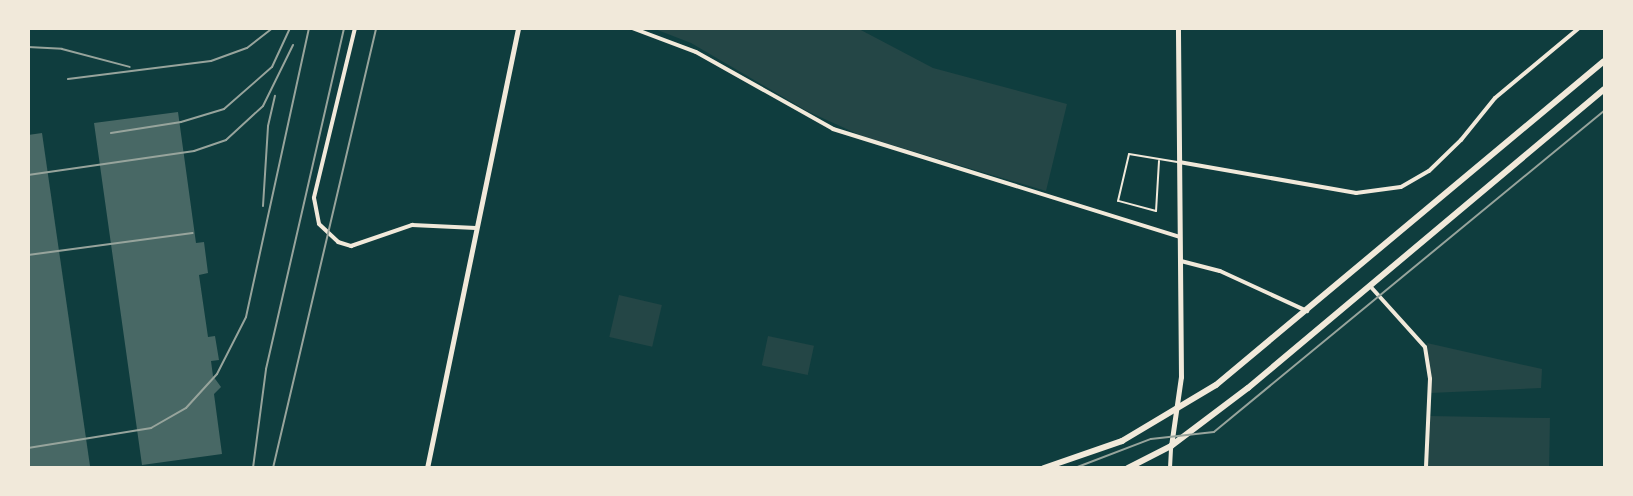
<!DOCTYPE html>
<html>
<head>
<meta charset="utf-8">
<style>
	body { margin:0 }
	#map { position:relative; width:1633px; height:496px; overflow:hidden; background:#0f3d3e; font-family:Manrope,sans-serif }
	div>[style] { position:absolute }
	.green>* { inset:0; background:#244646; transform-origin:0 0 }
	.building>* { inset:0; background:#486865 }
	.service>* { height:2px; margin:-1px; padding:0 1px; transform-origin:1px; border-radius:1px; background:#f1e9da }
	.minor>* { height:4px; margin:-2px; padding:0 2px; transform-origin:2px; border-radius:2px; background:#f1e9da }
	.secondary>* { height:5px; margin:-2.5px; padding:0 2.5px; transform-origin:2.5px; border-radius:2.5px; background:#f1e9da }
	.primary>* { height:6px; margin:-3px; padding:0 3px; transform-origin:3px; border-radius:3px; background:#f1e9da }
	.tram>* { height:1.5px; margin:-0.75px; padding:0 0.75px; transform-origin:0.75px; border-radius:0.75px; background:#97a49c }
	.rail>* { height:2px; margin:-1px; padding:0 1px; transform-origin:1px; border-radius:1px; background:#97a49c }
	span { translate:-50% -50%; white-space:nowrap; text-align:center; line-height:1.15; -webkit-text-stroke:6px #f1e9da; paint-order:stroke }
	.frame { position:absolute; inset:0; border:30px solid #f1e9da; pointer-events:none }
</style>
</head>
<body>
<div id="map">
	<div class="green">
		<div style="clip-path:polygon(655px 29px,859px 29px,933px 68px,1067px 104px,1046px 191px,862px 136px,807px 111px,691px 43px)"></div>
		<div style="left:619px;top:295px;width:44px;height:43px;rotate:13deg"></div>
		<div style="left:768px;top:336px;width:47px;height:30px;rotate:12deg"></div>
		<div style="clip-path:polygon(1427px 343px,1542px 369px,1541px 388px,1430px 393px)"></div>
		<div style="left:1429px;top:416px;width:121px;height:50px;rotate:1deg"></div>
	</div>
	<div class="building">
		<div style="clip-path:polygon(178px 112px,196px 243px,204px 242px,208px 273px,199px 275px,208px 337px,215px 336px,219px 360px,211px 361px,213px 376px,221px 387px,214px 394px,222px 454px,142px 465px,94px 123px)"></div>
		<div style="clip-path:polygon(42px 133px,90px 466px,80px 468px,28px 468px,28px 135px)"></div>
	</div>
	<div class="service">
		<div style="left:1159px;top:161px;width:50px;rotate:93.4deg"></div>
		<div style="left:1156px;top:211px;width:39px;rotate:-165deg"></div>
		<div style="left:1118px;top:201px;width:48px;rotate:-76.8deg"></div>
		<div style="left:1129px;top:154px;width:49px;rotate:9.5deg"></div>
	</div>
	<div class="minor">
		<div style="left:355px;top:28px;width:175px;rotate:103.6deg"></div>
		<div style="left:314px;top:198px;width:26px;rotate:79deg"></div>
		<div style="left:319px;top:224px;width:26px;rotate:43deg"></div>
		<div style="left:338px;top:242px;width:14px;rotate:17deg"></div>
		<div style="left:351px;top:246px;width:65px;rotate:-19deg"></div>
		<div style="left:412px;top:225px;width:64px;rotate:2.7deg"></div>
		<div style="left:632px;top:28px;width:68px;rotate:20.6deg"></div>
		<div style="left:696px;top:52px;width:157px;rotate:29.3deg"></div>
		<div style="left:833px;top:129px;width:363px;rotate:17.3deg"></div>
		<div style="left:1179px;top:162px;width:180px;rotate:9.9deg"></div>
		<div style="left:1356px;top:193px;width:45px;rotate:-7.6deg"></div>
		<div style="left:1401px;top:187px;width:32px;rotate:-30deg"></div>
		<div style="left:1429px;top:171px;width:45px;rotate:-44.1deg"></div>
		<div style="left:1461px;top:140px;width:54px;rotate:-51deg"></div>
		<div style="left:1495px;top:98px;width:109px;rotate:-39.8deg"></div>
		<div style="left:1181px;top:261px;width:40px;rotate:14.4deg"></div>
		<div style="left:1220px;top:271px;width:96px;rotate:24.7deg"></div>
		<div style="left:1370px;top:286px;width:82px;rotate:48deg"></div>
		<div style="left:1425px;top:347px;width:32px;rotate:81deg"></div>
		<div style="left:1430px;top:379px;width:89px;rotate:92.6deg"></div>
		<div style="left:1170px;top:468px;width:21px;rotate:-87deg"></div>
	</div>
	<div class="secondary">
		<div style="left:1171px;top:446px;width:70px;rotate:-81.8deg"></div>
		<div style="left:1181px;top:377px;width:349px;rotate:-90.5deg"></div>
		<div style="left:427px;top:468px;width:449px;rotate:-78.3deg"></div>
	</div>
	<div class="primary">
		<div style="left:1044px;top:468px;width:83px;rotate:-19.1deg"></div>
		<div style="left:1122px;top:441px;width:109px;rotate:-30.8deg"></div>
		<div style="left:1216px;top:385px;width:505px;rotate:-39.86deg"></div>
		<div style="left:1128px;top:468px;width:48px;rotate:-27.1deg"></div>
		<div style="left:1171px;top:446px;width:96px;rotate:-37deg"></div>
		<div style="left:1248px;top:388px;width:465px;rotate:-40deg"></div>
	</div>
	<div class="tram">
		<div style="left:1075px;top:468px;width:81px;rotate:-20.9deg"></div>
		<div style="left:1151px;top:439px;width:63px;rotate:-6.3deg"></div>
		<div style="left:1214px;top:432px;width:505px;rotate:-39.46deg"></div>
	</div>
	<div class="rail">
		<div style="left:28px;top:47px;width:34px;rotate:3deg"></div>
		<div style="left:62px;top:49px;width:70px;rotate:14.8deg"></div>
		<div style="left:68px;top:79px;width:144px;rotate:-7.2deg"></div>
		<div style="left:211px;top:61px;width:38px;rotate:-20deg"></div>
		<div style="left:247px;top:48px;width:33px;rotate:-38deg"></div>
		<div style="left:111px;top:133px;width:71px;rotate:-8.9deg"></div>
		<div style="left:181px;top:122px;width:45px;rotate:-16.8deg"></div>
		<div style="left:224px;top:109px;width:64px;rotate:-41.2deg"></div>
		<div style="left:272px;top:67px;width:43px;rotate:-65.2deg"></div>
		<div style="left:28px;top:175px;width:168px;rotate:-8.2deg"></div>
		<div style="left:194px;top:151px;width:34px;rotate:-19deg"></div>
		<div style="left:226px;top:140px;width:50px;rotate:-42.6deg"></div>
		<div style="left:263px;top:106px;width:68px;rotate:-63.8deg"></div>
		<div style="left:263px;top:206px;width:80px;rotate:-86.4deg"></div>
		<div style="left:268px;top:126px;width:31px;rotate:-77deg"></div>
		<div style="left:28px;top:255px;width:166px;rotate:-7.6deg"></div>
		<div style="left:28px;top:448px;width:125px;rotate:-9.2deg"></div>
		<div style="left:151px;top:428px;width:40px;rotate:-29.7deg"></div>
		<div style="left:186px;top:408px;width:46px;rotate:-47.6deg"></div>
		<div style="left:217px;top:374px;width:64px;rotate:-63deg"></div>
		<div style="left:246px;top:317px;width:296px;rotate:-77.7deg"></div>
		<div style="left:253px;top:468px;width:100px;rotate:-82.5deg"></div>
		<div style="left:266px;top:369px;width:350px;rotate:-77.1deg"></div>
		<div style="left:273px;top:468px;width:452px;rotate:-76.8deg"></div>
	</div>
	<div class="frame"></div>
</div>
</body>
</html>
